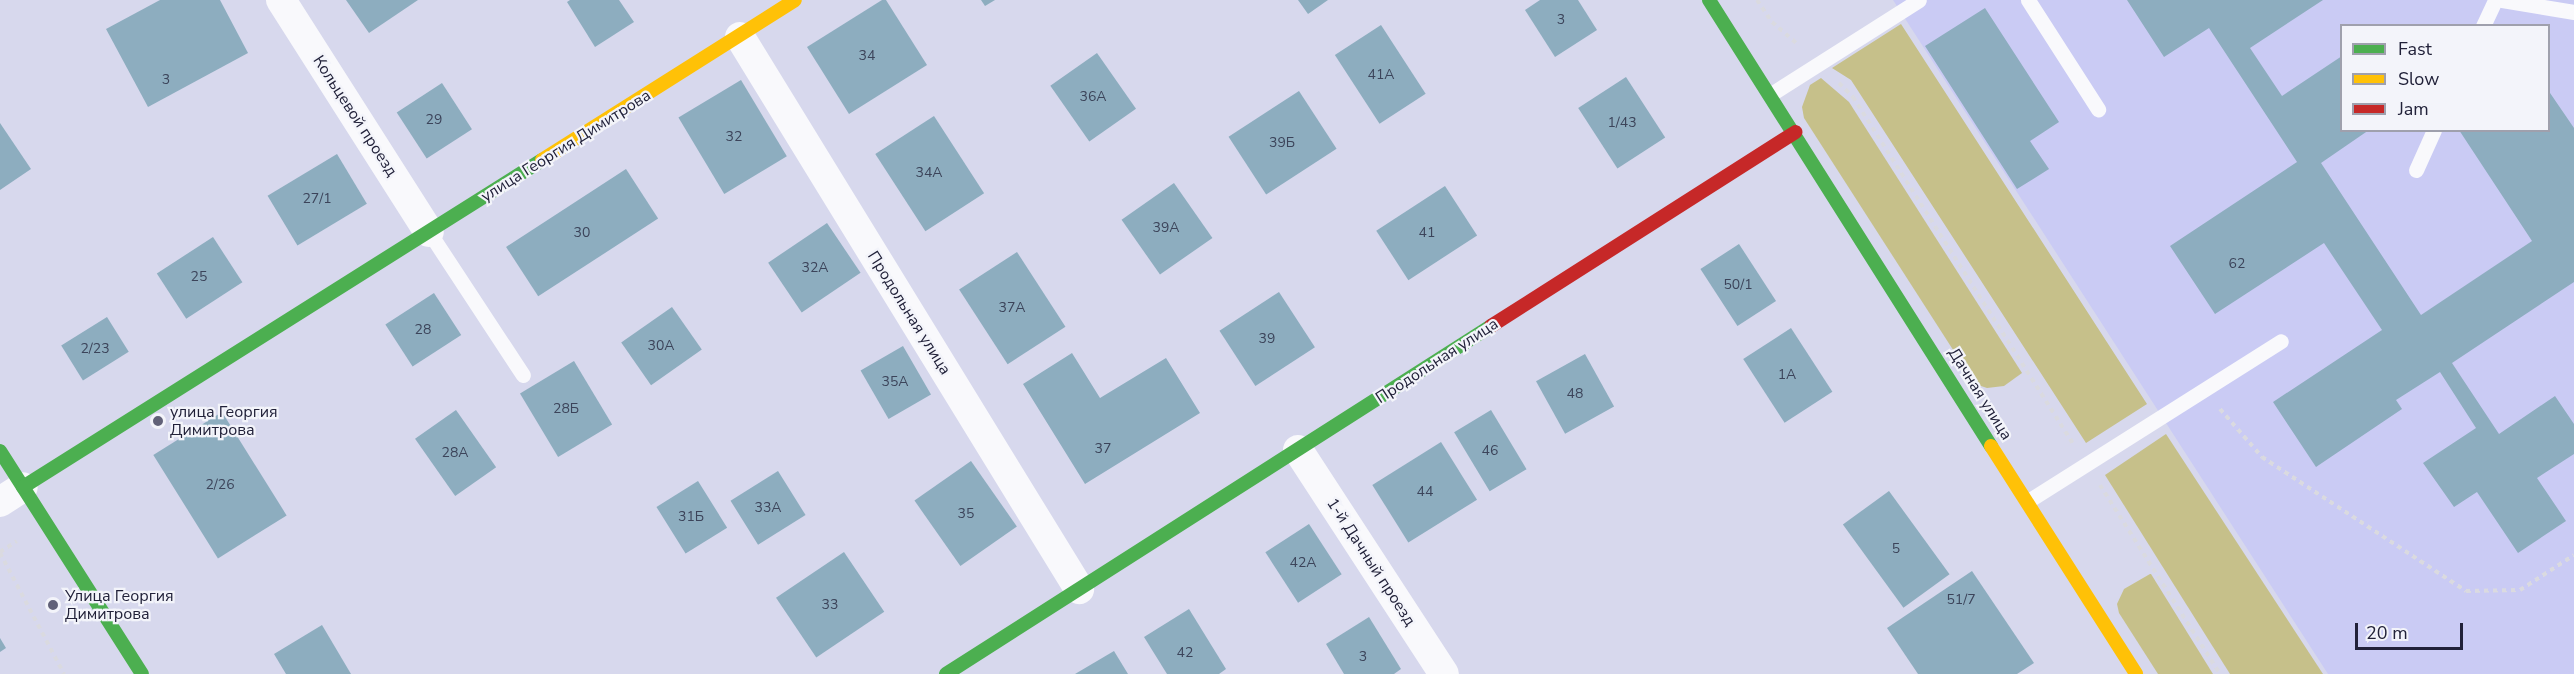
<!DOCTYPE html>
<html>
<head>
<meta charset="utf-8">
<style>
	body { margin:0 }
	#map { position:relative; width:2574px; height:674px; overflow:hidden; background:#d7d8ed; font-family:"Nunito Sans",sans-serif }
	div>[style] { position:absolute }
	.built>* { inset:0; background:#cacbf4 }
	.green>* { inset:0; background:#c6c08a }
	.building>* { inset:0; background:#8dadbf; transform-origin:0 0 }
	.path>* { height:4px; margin-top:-2px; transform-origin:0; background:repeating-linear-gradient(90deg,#dadae0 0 4.5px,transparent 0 9px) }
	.lane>* { height:15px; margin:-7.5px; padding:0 7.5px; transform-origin:7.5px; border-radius:7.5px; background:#f9f9fc }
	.street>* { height:30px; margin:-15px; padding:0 15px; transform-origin:15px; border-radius:15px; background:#f9f9fc }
	.fast>* { height:14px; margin:-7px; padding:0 7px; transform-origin:7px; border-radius:7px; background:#4caf50 }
	.slow>* { height:14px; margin:-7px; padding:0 7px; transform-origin:7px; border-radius:7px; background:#ffc107 }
	.jam>* { height:14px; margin:-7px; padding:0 7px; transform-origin:7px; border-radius:7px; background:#c62828 }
	.dots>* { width:16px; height:16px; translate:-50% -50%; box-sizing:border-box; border:3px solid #f3f4fa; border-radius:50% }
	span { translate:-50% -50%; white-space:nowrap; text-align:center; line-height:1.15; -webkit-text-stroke:4.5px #f3f4fa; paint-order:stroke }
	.number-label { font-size:14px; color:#3c445a }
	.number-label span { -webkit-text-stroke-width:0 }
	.street-label { font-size:16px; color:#212139 }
	.poi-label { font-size:16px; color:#212139 }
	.left { translate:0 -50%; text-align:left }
	.legend { position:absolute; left:2340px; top:24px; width:210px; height:108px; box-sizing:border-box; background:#f3f4fa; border:2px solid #9fa0ad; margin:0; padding:8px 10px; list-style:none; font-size:18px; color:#212139 }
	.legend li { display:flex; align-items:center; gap:12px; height:30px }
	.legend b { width:30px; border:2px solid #9fa0ad }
	.scale { position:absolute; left:2355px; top:623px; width:108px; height:27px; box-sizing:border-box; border:3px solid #212139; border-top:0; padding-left:8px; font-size:18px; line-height:21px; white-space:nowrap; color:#212139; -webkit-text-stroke:4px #f3f4fa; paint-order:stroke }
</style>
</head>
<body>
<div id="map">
	<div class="built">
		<div style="clip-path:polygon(evenodd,1893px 0,2574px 0,2574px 674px,2328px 674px,1893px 0,2342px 26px,2548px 26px,2548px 130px,2342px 130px,2342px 26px)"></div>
	</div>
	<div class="green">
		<div style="clip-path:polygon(1901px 24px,2147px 404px,2086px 443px,1851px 80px,1832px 68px)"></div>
		<div style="clip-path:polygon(1821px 78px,1849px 102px,2022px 373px,2004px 386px,1987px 388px,1975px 384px,1804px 118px,1802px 107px,1810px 85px)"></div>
		<div style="clip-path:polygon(2166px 434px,2323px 674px,2230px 674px,2105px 475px)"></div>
		<div style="clip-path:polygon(2150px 574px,2151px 574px,2213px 674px,2158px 674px,2119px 613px,2117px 604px,2124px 589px)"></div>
	</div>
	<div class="building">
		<div style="clip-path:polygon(160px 0,220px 0,248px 53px,148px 107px,106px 29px)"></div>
		<div style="clip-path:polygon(346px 0,418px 0,369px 33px)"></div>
		<div style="clip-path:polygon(570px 0,619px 0,634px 22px,595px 47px,567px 2px)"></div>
		<div style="clip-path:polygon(882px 0,886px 0,927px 65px,849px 114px,807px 47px)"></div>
		<div style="clip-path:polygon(981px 0,995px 0,985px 6px)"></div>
		<div style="clip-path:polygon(1298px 0,1328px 0,1308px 14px)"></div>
		<div style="clip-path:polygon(1540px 0,1578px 0,1597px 30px,1555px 57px,1525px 10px)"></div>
		<div style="clip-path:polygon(2127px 0,2323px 0,2250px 48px,2282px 96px,2342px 56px,2342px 130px,2369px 130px,2321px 163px,2421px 315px,2532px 241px,2459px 130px,2548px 130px,2548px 90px,2574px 128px,2574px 282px,2452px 363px,2499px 434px,2555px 396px,2574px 424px,2574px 454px,2537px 478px,2566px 521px,2518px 553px,2477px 492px,2454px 507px,2423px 463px,2476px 428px,2440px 372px,2396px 400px,2402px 409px,2316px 467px,2273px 402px,2382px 330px,2324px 243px,2215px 314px,2170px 246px,2297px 162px,2209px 28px,2164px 57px)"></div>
		<div style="clip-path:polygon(1985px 8px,2059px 122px,2030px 141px,2049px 169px,2017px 189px,1925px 46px)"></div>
		<div style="left:1381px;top:25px;width:82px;height:55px;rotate:57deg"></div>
		<div style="left:1097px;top:53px;width:68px;height:57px;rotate:55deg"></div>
		<div style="left:1626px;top:77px;width:72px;height:57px;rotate:57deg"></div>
		<div style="left:741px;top:80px;width:89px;height:73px;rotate:59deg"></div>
		<div style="left:442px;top:83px;width:55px;height:54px;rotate:57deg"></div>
		<div style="left:1299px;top:91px;width:69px;height:84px;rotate:57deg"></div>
		<div style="left:934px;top:116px;width:92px;height:70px;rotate:57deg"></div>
		<div style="clip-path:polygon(0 123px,31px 169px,0 190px)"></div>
		<div style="left:337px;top:154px;width:58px;height:81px;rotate:59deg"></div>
		<div style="left:626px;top:169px;width:59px;height:143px;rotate:57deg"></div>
		<div style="left:1174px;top:183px;width:67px;height:64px;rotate:55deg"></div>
		<div style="left:1445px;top:186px;width:59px;height:82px;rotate:57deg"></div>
		<div style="left:827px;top:223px;width:60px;height:71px;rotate:56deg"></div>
		<div style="left:213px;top:237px;width:54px;height:67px;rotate:57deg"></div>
		<div style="left:1739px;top:244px;width:68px;height:46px;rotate:57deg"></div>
		<div style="left:1017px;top:252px;width:89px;height:69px;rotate:57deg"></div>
		<div style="left:1279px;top:292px;width:66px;height:71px;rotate:57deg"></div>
		<div style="left:434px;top:293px;width:50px;height:58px;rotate:57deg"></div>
		<div style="left:672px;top:307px;width:52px;height:62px;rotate:55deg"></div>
		<div style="left:107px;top:317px;width:41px;height:54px;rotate:58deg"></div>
		<div style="left:1791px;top:328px;width:76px;height:57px;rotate:57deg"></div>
		<div style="left:903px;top:346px;width:56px;height:49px;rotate:60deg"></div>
		<div style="clip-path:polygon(1072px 353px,1100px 398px,1166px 358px,1200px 413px,1085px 484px,1023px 384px)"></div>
		<div style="left:1585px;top:354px;width:60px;height:56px;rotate:61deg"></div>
		<div style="left:574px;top:361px;width:74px;height:63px;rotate:59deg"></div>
		<div style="left:456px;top:410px;width:70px;height:50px;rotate:55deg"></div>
		<div style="left:1491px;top:410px;width:69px;height:43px;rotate:59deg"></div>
		<div style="left:222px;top:412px;width:122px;height:81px;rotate:58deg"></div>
		<div style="left:1441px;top:442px;width:68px;height:81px;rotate:58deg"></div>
		<div style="left:971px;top:461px;width:80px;height:69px;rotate:55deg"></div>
		<div style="left:778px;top:471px;width:52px;height:56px;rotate:58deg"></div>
		<div style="left:698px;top:481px;width:55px;height:49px;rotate:58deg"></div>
		<div style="left:1889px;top:491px;width:103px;height:57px;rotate:54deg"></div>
		<div style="left:1309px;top:524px;width:60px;height:52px;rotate:57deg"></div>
		<div style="left:844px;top:552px;width:72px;height:82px;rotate:56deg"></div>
		<div style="clip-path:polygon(1972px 571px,2034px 663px,2017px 674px,1918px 674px,1887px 628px)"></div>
		<div style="clip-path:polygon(1189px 609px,1226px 669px,1219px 674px,1167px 674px,1144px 637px)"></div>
		<div style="clip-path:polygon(1369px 617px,1401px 669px,1394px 674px,1344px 674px,1326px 644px)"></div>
		<div style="clip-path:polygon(322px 625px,351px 674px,286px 674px,274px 654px)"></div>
		<div style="clip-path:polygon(0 638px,6px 648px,0 652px)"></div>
		<div style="clip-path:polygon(1114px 651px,1128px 674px,1075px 674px)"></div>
	</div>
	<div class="path">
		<div style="left:1757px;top:0;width:27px;rotate:56deg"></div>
		<div style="left:1772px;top:22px;width:35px;rotate:41deg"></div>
		<div style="left:1839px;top:83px;width:20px;rotate:45deg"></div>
		<div style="left:1853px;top:97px;width:410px;rotate:57.6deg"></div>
		<div style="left:2220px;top:409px;width:64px;rotate:48.8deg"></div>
		<div style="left:2262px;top:457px;width:244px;rotate:33.3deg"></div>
		<div style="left:2466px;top:591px;width:54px;rotate:-1.1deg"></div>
		<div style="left:2520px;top:590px;width:64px;rotate:-32.9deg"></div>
		<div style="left:2100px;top:485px;width:224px;rotate:57.6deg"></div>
		<div style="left:0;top:552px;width:20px;rotate:-33deg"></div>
		<div style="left:0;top:553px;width:137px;rotate:62.1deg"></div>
	</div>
	<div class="lane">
		<div style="left:2028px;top:0;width:130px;rotate:57.3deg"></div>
		<div style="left:2502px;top:0;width:73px;rotate:9.5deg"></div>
		<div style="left:2483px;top:26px;width:29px;rotate:-65deg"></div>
		<div style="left:1771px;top:94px;width:175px;rotate:-32.4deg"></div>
		<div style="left:2416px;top:170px;width:44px;rotate:-65.8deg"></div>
		<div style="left:429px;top:232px;width:171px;rotate:56.7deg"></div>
		<div style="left:2028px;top:501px;width:299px;rotate:-32.3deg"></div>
	</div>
	<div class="street">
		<div style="left:281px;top:0;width:275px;rotate:57.5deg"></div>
		<div style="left:740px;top:37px;width:648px;rotate:58.44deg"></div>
		<div style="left:1298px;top:450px;width:267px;rotate:56.9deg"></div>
		<div style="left:0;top:502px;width:27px;rotate:-33deg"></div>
	</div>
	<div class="fast">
		<div style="left:1709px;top:0;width:528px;rotate:57.7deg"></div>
		<div style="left:0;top:451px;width:264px;rotate:57.5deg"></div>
		<div style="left:23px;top:487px;width:613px;rotate:-32.21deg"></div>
		<div style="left:946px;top:674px;width:647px;rotate:-32.56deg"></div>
	</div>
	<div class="slow">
		<div style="left:542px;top:160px;width:299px;rotate:-32.3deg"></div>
		<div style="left:1991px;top:446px;width:270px;rotate:57.5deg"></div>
	</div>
	<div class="jam">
		<div style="left:1491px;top:326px;width:361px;rotate:-32.5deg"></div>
	</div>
	<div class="dots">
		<div style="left:158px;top:421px;background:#616178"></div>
		<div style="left:53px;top:605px;background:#616178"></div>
	</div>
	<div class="number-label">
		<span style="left:1561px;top:20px">3</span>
		<span style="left:867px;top:56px">34</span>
		<span style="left:1381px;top:75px">41А</span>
		<span style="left:166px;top:80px">3</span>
		<span style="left:1093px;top:97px">36А</span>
		<span style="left:434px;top:120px">29</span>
		<span style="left:1622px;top:123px">1/43</span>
		<span style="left:734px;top:137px">32</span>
		<span style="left:1282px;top:143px">39Б</span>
		<span style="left:929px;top:173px">34А</span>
		<span style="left:317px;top:199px">27/1</span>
		<span style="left:1166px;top:228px">39А</span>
		<span style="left:582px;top:233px">30</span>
		<span style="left:1427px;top:233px">41</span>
		<span style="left:2237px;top:264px">62</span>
		<span style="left:815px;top:268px">32А</span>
		<span style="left:199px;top:277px">25</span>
		<span style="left:1738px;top:285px">50/1</span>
		<span style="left:1012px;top:308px">37А</span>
		<span style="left:423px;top:330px">28</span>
		<span style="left:1267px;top:339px">39</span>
		<span style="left:661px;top:346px">30А</span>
		<span style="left:95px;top:349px">2/23</span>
		<span style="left:1787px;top:375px">1А</span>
		<span style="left:895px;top:382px">35А</span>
		<span style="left:1575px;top:394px">48</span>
		<span style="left:566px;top:409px">28Б</span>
		<span style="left:1103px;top:449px">37</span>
		<span style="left:1490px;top:451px">46</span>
		<span style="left:455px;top:453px">28А</span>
		<span style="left:220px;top:485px">2/26</span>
		<span style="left:1425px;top:492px">44</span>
		<span style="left:768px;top:508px">33А</span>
		<span style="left:966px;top:514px">35</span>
		<span style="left:691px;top:517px">31Б</span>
		<span style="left:1896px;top:549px">5</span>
		<span style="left:1303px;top:563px">42А</span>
		<span style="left:1961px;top:600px">51/7</span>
		<span style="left:830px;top:605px">33</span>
		<span style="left:1185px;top:653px">42</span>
		<span style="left:1363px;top:657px">3</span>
	</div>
	<div class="street-label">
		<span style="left:355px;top:116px;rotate:57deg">Кольцевой проезд</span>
		<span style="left:566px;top:146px;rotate:-32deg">улица Георгия Димитрова</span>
		<span style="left:909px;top:313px;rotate:58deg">Продольная улица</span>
		<span style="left:1437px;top:361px;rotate:-33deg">Продольная улица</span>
		<span style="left:1980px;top:394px;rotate:58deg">Дачная улица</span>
		<span style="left:1371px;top:562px;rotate:57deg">1-й Дачный проезд</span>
	</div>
	<div class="poi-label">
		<span class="left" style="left:170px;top:421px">улица Георгия<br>Димитрова</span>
		<span class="left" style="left:65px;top:605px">Улица Георгия<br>Димитрова</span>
	</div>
	<ul class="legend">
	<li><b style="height:8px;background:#4caf50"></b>Fast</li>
	<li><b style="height:8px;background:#ffc107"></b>Slow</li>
	<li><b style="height:8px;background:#c62828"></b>Jam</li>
	</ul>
	<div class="scale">20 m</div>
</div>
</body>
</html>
